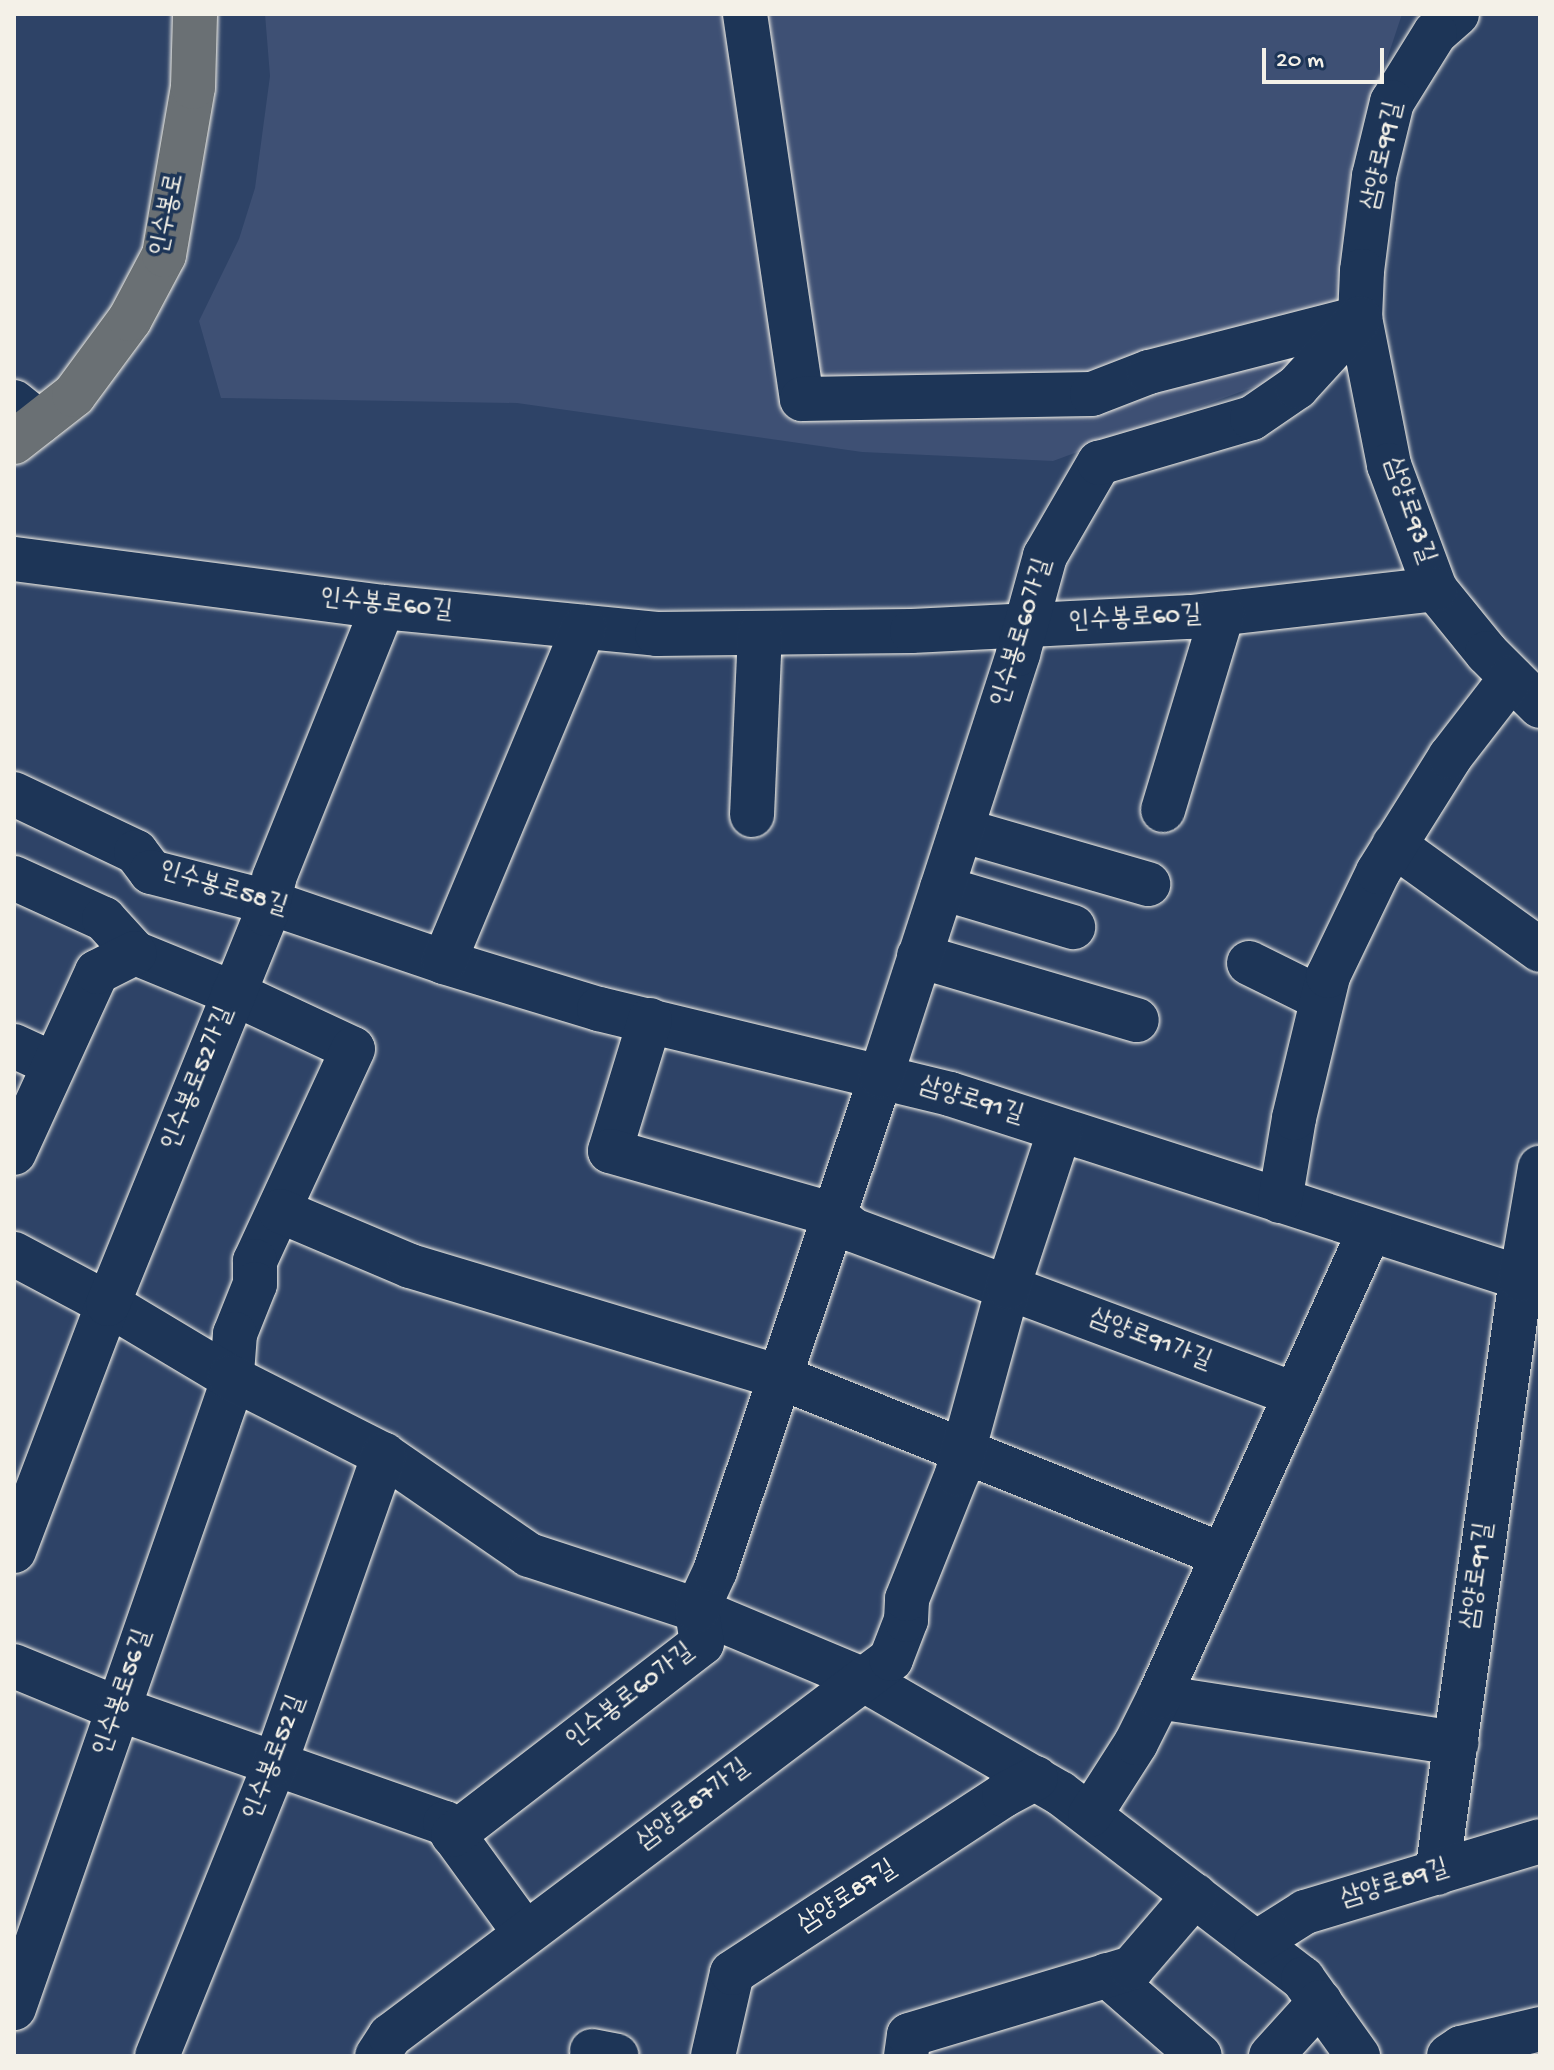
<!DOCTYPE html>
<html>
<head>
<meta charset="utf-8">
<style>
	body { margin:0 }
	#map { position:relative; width:1554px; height:2070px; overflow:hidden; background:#2e4367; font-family:"Gochi Hand","Poor Story",sans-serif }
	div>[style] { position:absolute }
	.built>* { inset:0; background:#3e5074 }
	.roads { filter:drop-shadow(0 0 2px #f4f1e8) drop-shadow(0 0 2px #f4f1e8) }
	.minor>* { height:44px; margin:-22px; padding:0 22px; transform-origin:22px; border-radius:22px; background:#1d3557 }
	.major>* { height:44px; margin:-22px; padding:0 22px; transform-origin:22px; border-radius:22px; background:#6a7074 }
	span { translate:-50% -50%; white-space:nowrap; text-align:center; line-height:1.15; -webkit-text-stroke:7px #1d3557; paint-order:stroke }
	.street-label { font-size:26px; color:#f4f1e8 }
	.frame { position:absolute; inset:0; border:16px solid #f4f1e8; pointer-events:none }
	.scale { position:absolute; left:1262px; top:48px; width:122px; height:36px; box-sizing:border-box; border:4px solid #f4f1e8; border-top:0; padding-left:10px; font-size:24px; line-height:28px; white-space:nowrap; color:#f4f1e8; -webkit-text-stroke:6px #1d3557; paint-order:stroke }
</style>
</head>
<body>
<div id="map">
	<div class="built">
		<div style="clip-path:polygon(265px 14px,1402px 14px,1374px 98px,1340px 292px,1289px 374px,1053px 461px,862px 452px,517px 403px,221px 398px,199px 321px,239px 239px,255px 188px,270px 76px)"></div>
	</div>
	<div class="roads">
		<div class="minor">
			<div style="left:745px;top:14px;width:389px;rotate:81.6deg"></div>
			<div style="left:802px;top:399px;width:290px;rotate:-1deg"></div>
			<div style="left:1092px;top:394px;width:61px;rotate:-21.1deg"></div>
			<div style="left:1149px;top:372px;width:218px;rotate:-14.4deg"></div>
			<div style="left:1457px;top:14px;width:29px;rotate:139deg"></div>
			<div style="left:1435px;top:33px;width:81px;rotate:121.9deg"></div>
			<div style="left:1392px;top:102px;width:76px;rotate:103.7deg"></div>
			<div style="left:1374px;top:176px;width:96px;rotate:97.2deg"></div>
			<div style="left:1362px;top:271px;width:47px;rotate:92.4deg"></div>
			<div style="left:1360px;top:318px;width:150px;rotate:78.8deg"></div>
			<div style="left:1389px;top:465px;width:132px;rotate:69.6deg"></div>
			<div style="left:1435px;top:589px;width:82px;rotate:50.9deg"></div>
			<div style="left:1487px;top:653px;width:75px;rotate:45deg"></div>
			<div style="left:14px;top:402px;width:32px;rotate:39deg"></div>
			<div style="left:14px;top:559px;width:372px;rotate:7.4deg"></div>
			<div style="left:383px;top:607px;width:275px;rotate:5.6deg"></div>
			<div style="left:657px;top:634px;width:255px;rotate:-0.7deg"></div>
			<div style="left:912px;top:631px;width:279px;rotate:-2.9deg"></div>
			<div style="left:1191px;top:617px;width:246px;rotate:-6.5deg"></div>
			<div style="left:14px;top:794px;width:135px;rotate:25.4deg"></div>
			<div style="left:136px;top:852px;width:25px;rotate:53deg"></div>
			<div style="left:151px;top:872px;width:121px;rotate:14.4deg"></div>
			<div style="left:268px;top:902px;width:186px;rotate:18.8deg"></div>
			<div style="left:444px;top:962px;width:162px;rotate:16.9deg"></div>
			<div style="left:599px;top:1009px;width:361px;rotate:13.6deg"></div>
			<div style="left:950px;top:1094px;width:620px;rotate:17.85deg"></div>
			<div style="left:1163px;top:810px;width:205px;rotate:-73.2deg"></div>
			<div style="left:752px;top:815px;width:182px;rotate:-87.5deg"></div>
			<div style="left:961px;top:830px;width:195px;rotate:16.1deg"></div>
			<div style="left:1394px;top:845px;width:180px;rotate:35.7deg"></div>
			<div style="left:14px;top:878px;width:99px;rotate:24.5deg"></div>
			<div style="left:104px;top:919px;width:46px;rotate:47.6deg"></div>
			<div style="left:135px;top:953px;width:106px;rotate:22.2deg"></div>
			<div style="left:233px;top:993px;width:132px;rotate:25deg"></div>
			<div style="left:353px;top:1049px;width:234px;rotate:114.8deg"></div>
			<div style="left:255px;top:1261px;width:23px;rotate:90deg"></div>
			<div style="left:255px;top:1284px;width:54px;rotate:111.8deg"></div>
			<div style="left:235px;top:1334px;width:52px;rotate:94.4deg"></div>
			<div style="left:231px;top:1386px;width:659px;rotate:109.23deg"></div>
			<div style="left:942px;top:888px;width:137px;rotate:16.6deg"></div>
			<div style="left:919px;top:956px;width:227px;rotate:16.4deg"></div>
			<div style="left:444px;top:962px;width:363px;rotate:-67.3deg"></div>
			<div style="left:1249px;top:963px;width:81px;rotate:26.3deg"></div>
			<div style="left:650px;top:1020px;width:137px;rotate:107deg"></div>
			<div style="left:610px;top:1151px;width:234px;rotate:15.9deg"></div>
			<div style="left:835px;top:1215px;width:23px;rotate:40deg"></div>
			<div style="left:853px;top:1230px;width:470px;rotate:20.4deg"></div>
			<div style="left:14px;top:1046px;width:43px;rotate:24.8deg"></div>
			<div style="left:14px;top:1153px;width:199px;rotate:-65.4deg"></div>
			<div style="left:97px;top:972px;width:42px;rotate:-26.6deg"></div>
			<div style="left:1280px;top:1201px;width:84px;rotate:-80.4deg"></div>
			<div style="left:1294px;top:1118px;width:146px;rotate:-76.5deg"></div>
			<div style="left:1328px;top:976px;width:115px;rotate:-64.3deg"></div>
			<div style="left:1378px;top:872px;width:136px;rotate:-57.9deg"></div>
			<div style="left:1450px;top:757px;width:100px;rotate:-52.3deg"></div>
			<div style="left:280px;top:1211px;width:141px;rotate:22.9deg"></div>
			<div style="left:410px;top:1266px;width:386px;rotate:16.7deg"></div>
			<div style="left:780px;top:1377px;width:477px;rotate:21.9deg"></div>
			<div style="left:14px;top:1254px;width:106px;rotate:28deg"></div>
			<div style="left:108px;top:1304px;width:142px;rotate:30.9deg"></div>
			<div style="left:230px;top:1377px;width:173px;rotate:26.9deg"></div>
			<div style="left:384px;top:1455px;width:176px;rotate:34.6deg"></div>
			<div style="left:529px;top:1555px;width:177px;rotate:18.1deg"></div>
			<div style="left:697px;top:1610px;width:181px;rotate:22.7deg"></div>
			<div style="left:864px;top:1680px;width:226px;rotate:30deg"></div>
			<div style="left:1060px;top:1793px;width:306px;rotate:37.4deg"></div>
			<div style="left:1303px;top:1979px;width:95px;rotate:54.5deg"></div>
			<div style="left:14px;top:1551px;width:264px;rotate:-69.2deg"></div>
			<div style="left:108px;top:1304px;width:421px;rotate:-67.9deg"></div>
			<div style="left:266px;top:914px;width:37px;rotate:-77deg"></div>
			<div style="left:274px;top:878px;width:292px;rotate:-68.1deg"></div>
			<div style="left:14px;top:1666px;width:113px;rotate:22.3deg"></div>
			<div style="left:119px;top:1709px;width:345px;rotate:19.3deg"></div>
			<div style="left:445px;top:1823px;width:136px;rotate:54deg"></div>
			<div style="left:1159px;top:1697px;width:301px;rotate:8.8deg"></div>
			<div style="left:1090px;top:1815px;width:85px;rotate:-57.4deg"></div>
			<div style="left:1136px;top:1743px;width:51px;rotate:-63.4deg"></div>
			<div style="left:1159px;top:1697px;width:512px;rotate:-65.69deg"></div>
			<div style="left:453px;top:1835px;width:314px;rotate:-37.6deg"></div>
			<div style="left:702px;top:1643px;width:33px;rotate:-99deg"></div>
			<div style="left:697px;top:1610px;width:43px;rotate:-65.2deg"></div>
			<div style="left:715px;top:1571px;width:522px;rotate:-71.46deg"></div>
			<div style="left:881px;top:1076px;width:444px;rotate:-72deg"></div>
			<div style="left:1018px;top:654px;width:102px;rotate:-74.6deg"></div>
			<div style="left:1045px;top:556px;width:108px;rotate:-59.9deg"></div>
			<div style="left:1099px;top:463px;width:159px;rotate:-16.4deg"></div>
			<div style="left:1252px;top:418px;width:55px;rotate:-34.6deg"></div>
			<div style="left:1297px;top:387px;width:93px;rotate:-47.6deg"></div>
			<div style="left:1437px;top:1873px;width:600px;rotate:-81.95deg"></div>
			<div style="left:1521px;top:1279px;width:113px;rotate:-80.3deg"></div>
			<div style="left:1256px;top:1943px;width:58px;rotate:-32.3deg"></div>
			<div style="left:1305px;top:1912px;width:245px;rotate:-16.8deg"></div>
			<div style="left:1107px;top:1975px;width:123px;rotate:41.1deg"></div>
			<div style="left:592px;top:2051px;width:25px;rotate:11deg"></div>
			<div style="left:157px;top:2056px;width:315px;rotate:-68deg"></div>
			<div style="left:275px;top:1764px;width:328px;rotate:-70.6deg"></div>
			<div style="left:377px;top:2056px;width:24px;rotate:-57deg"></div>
			<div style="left:390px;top:2036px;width:627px;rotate:-36.96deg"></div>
			<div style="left:891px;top:1659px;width:42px;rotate:-69deg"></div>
			<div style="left:906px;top:1620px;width:21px;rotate:-87deg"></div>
			<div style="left:907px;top:1599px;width:135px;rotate:-68.2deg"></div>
			<div style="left:957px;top:1474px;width:194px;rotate:-74.7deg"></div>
			<div style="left:1008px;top:1287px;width:165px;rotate:-71.7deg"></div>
			<div style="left:713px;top:2056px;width:85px;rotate:-77.1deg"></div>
			<div style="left:732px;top:1973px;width:325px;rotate:-33.2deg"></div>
			<div style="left:1004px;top:1795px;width:36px;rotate:-28deg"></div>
			<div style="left:906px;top:2056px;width:21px;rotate:-82deg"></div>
			<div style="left:909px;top:2035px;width:233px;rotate:-16.7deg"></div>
			<div style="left:1132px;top:1968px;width:96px;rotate:-49.2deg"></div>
			<div style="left:1271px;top:2056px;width:73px;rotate:-47.8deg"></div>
			<div style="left:1449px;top:2056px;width:14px;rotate:-34deg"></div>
			<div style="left:1461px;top:2048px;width:81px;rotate:-13.5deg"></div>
		</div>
		<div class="major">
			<div style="left:14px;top:442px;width:76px;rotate:-38.1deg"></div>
			<div style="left:74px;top:395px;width:94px;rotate:-53.6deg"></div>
			<div style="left:130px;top:319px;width:72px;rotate:-62deg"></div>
			<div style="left:164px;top:255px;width:170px;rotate:-80.2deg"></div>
			<div style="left:193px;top:87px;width:73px;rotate:-88.4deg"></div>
		</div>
	</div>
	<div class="street-label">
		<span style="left:1384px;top:156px;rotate:-77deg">삼양로99길</span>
		<span style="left:169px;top:215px;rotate:-78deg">인수봉로</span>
		<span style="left:1408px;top:511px;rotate:71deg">삼양로93길</span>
		<span style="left:386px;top:606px;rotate:6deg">인수봉로60길</span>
		<span style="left:1135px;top:620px;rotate:-3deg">인수봉로60길</span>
		<span style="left:1023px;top:633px;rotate:-73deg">인수봉로60가길</span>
		<span style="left:223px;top:890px;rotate:17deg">인수봉로58길</span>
		<span style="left:199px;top:1079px;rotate:-68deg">인수봉로52가길</span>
		<span style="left:971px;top:1102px;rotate:17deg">삼양로91길</span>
		<span style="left:1150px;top:1341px;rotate:21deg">삼양로91가길</span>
		<span style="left:1479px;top:1576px;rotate:-82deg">삼양로91길</span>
		<span style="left:124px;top:1693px;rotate:-71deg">인수봉로56길</span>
		<span style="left:631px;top:1697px;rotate:-38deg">인수봉로60가길</span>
		<span style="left:276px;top:1758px;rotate:-69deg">인수봉로52길</span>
		<span style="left:694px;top:1806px;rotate:-37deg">삼양로87가길</span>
		<span style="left:1395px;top:1885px;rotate:-17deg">삼양로89길</span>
		<span style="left:848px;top:1898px;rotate:-33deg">삼양로87길</span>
	</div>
	<div class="frame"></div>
	<div class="scale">20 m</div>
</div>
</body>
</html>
